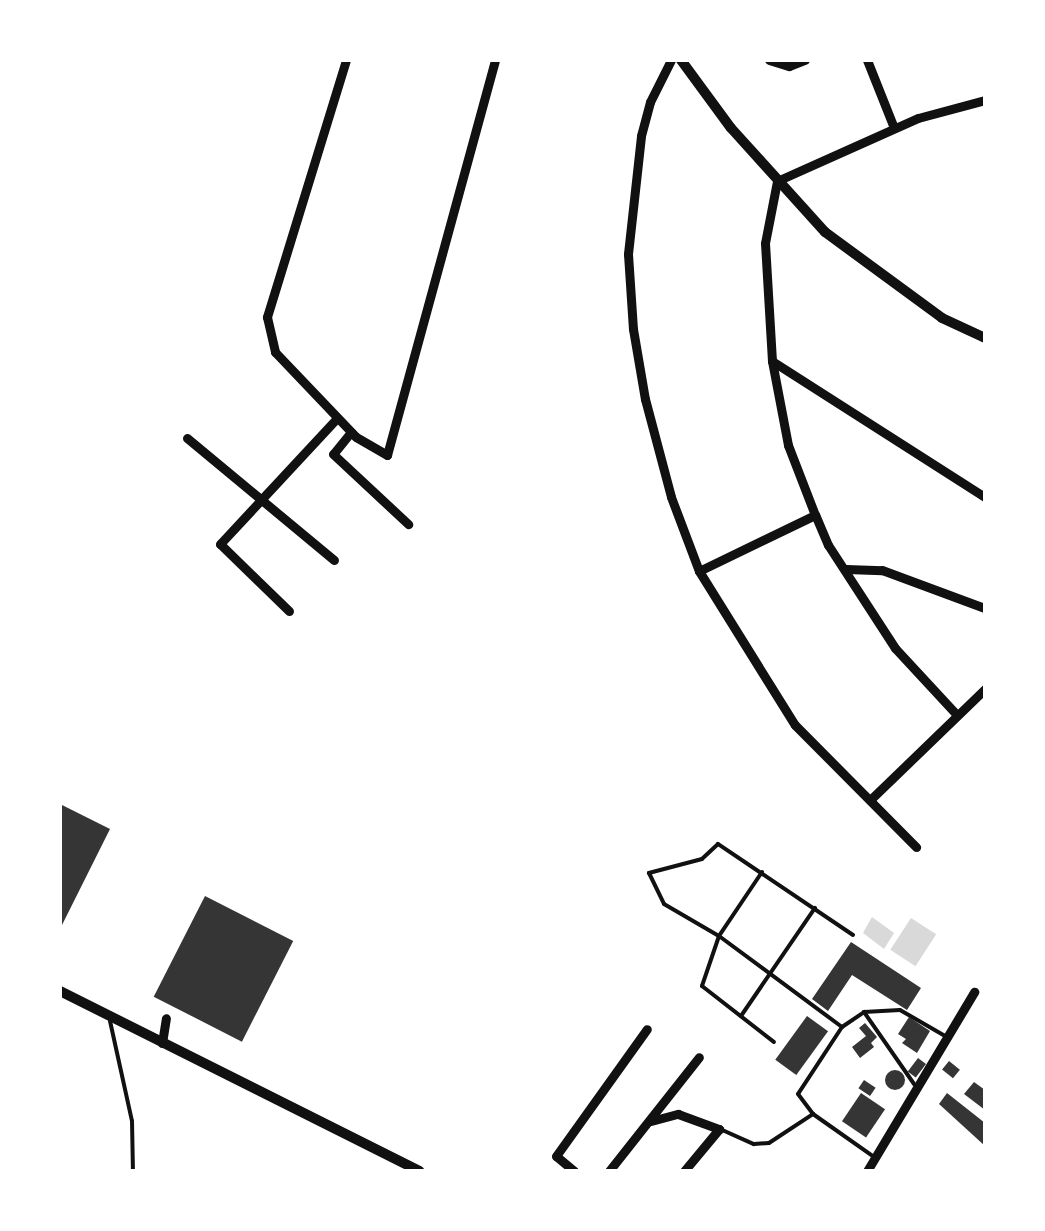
<!DOCTYPE html>
<html>
<head>
<meta charset="utf-8">
<style>
	body { margin:0 }
	#map { position:relative; width:1045px; height:1231px; overflow:hidden; background:#fff; font-family:"Source Serif 4",serif }
	div>[style] { position:absolute }
	.water>* { inset:0; background:#d9d9d9; transform-origin:0 0 }
	.building>* { inset:0; background:#353535; transform-origin:0 0 }
	.round { border-radius:50% }
	.service>* { height:4px; margin:-2px; padding:0 2px; transform-origin:2px; border-radius:2px; background:#111 }
	.minor>* { height:9px; margin:-4.5px; padding:0 4.5px; transform-origin:4.5px; border-radius:4.5px; background:#111 }
	.tertiary>* { height:10px; margin:-5px; padding:0 5px; transform-origin:5px; border-radius:5px; background:#111 }
	span { translate:-50% -50%; white-space:nowrap; text-align:center; line-height:1.15; -webkit-text-stroke:10px #fff; paint-order:stroke }
	.frame { position:absolute; inset:0; border:62px solid #fff; pointer-events:none }
</style>
</head>
<body>
<div id="map">
	<div class="water">
		<div style="clip-path:polygon(872px 917px,894px 933px,884px 949px,863px 933px)"></div>
		<div style="left:911px;top:918px;width:30px;height:38px;rotate:33deg"></div>
	</div>
	<div class="building">
		<div style="clip-path:polygon(60px 804px,110px 829px,60px 929px)"></div>
		<div style="left:205px;top:896px;width:99px;height:113px;rotate:27deg"></div>
		<div style="clip-path:polygon(851px 942px,921px 988px,907px 1010px,852px 975px,828px 1011px,812px 999px)"></div>
		<div style="left:807px;top:1016px;width:26px;height:54px;rotate:36deg"></div>
		<div style="clip-path:polygon(909px 1017px,930px 1031px,917px 1053px,902px 1043px,906px 1039px,898px 1034px)"></div>
		<div style="clip-path:polygon(865px 1023px,877px 1037px,871px 1043px,874px 1047px,860px 1058px,852px 1047px,866px 1036px,859px 1028px)"></div>
		<div style="left:918px;top:1058px;width:10px;height:17px;rotate:37deg"></div>
		<div style="left:949px;top:1061px;width:14px;height:11px;rotate:39deg"></div>
		<div class="round" style="left:885px;top:1070px;width:20px;height:20px"></div>
		<div style="left:864px;top:1080px;width:14px;height:10px;rotate:34deg"></div>
		<div style="clip-path:polygon(974px 1082px,985px 1090px,985px 1110px,964px 1094px)"></div>
		<div style="left:861px;top:1093px;width:29px;height:34px;rotate:34deg"></div>
		<div style="clip-path:polygon(947px 1093px,985px 1123px,985px 1146px,939px 1104px)"></div>
	</div>
	<div class="service">
		<div style="left:762px;top:872px;width:77px;rotate:123.9deg"></div>
		<div style="left:719px;top:936px;width:53px;rotate:108.8deg"></div>
		<div style="left:702px;top:986px;width:91px;rotate:37.9deg"></div>
		<div style="left:853px;top:935px;width:163px;rotate:-146deg"></div>
		<div style="left:718px;top:844px;width:22px;rotate:137deg"></div>
		<div style="left:702px;top:859px;width:55px;rotate:165.2deg"></div>
		<div style="left:649px;top:873px;width:34px;rotate:64deg"></div>
		<div style="left:664px;top:904px;width:64px;rotate:30.2deg"></div>
		<div style="left:719px;top:936px;width:153px;rotate:36.5deg"></div>
		<div style="left:842px;top:1027px;width:27px;rotate:-34deg"></div>
		<div style="left:864px;top:1012px;width:36px;rotate:-3deg"></div>
		<div style="left:900px;top:1010px;width:54px;rotate:29.9deg"></div>
		<div style="left:864px;top:1012px;width:88px;rotate:55.2deg"></div>
		<div style="left:741px;top:1016px;width:131px;rotate:-55.6deg"></div>
		<div style="left:110px;top:1021px;width:102px;rotate:77.6deg"></div>
		<div style="left:132px;top:1121px;width:50px;rotate:88.9deg"></div>
		<div style="left:842px;top:1027px;width:80px;rotate:123.3deg"></div>
		<div style="left:798px;top:1094px;width:25px;rotate:53deg"></div>
		<div style="left:813px;top:1114px;width:75px;rotate:35.2deg"></div>
		<div style="left:720px;top:1129px;width:37px;rotate:24deg"></div>
		<div style="left:754px;top:1144px;width:15px;rotate:-4deg"></div>
		<div style="left:769px;top:1143px;width:53px;rotate:-33.4deg"></div>
	</div>
	<div class="minor">
		<div style="left:346px;top:60px;width:269px;rotate:107.1deg"></div>
		<div style="left:267px;top:317px;width:36px;rotate:77deg"></div>
		<div style="left:275px;top:352px;width:117px;rotate:46.4deg"></div>
		<div style="left:356px;top:437px;width:36px;rotate:30deg"></div>
		<div style="left:387px;top:455px;width:409px;rotate:-74.7deg"></div>
		<div style="left:671px;top:60px;width:47px;rotate:116.6deg"></div>
		<div style="left:650px;top:102px;width:35px;rotate:105deg"></div>
		<div style="left:641px;top:136px;width:119px;rotate:96.3deg"></div>
		<div style="left:628px;top:254px;width:75px;rotate:86.2deg"></div>
		<div style="left:633px;top:329px;width:71px;rotate:80.3deg"></div>
		<div style="left:645px;top:399px;width:101px;rotate:75.1deg"></div>
		<div style="left:671px;top:497px;width:79px;rotate:69.3deg"></div>
		<div style="left:699px;top:571px;width:181px;rotate:58.1deg"></div>
		<div style="left:795px;top:725px;width:172px;rotate:45.2deg"></div>
		<div style="left:769px;top:60px;width:21px;rotate:17deg"></div>
		<div style="left:789px;top:66px;width:17px;rotate:-21deg"></div>
		<div style="left:867px;top:60px;width:73px;rotate:68.3deg"></div>
		<div style="left:772px;top:361px;width:253px;rotate:32.6deg"></div>
		<div style="left:351px;top:432px;width:28px;rotate:129deg"></div>
		<div style="left:333px;top:454px;width:103px;rotate:43deg"></div>
		<div style="left:187px;top:438px;width:191px;rotate:39.7deg"></div>
		<div style="left:846px;top:569px;width:36px;rotate:2deg"></div>
		<div style="left:882px;top:570px;width:110px;rotate:20.3deg"></div>
		<div style="left:699px;top:571px;width:129px;rotate:-25.8deg"></div>
		<div style="left:289px;top:611px;width:96px;rotate:-135.8deg"></div>
		<div style="left:220px;top:544px;width:172px;rotate:-47.1deg"></div>
		<div style="left:957px;top:715px;width:91px;rotate:-132.8deg"></div>
		<div style="left:895px;top:648px;width:123px;rotate:-123deg"></div>
		<div style="left:828px;top:545px;width:33px;rotate:-113deg"></div>
		<div style="left:815px;top:515px;width:75px;rotate:-111.1deg"></div>
		<div style="left:788px;top:445px;width:86px;rotate:-100.8deg"></div>
		<div style="left:772px;top:361px;width:118px;rotate:-93.4deg"></div>
		<div style="left:765px;top:243px;width:63px;rotate:-79deg"></div>
		<div style="left:777px;top:181px;width:154px;rotate:-24.1deg"></div>
		<div style="left:918px;top:118px;width:69px;rotate:-15deg"></div>
		<div style="left:870px;top:800px;width:160px;rotate:-44deg"></div>
		<div style="left:162px;top:1043px;width:25px;rotate:-81deg"></div>
		<div style="left:651px;top:1121px;width:28px;rotate:-15deg"></div>
		<div style="left:678px;top:1114px;width:44px;rotate:20.1deg"></div>
		<div style="left:719px;top:1129px;width:55px;rotate:129.8deg"></div>
		<div style="left:574px;top:1171px;width:23px;rotate:-140deg"></div>
		<div style="left:556px;top:1156px;width:156px;rotate:-54.4deg"></div>
		<div style="left:609px;top:1171px;width:145px;rotate:-51.7deg"></div>
		<div style="left:867px;top:1171px;width:209px;rotate:-59.1deg"></div>
	</div>
	<div class="tertiary">
		<div style="left:681px;top:60px;width:84px;rotate:53.7deg"></div>
		<div style="left:731px;top:128px;width:140px;rotate:47.9deg"></div>
		<div style="left:825px;top:232px;width:145px;rotate:36.3deg"></div>
		<div style="left:942px;top:318px;width:47px;rotate:24.9deg"></div>
		<div style="left:60px;top:991px;width:402px;rotate:26.6deg"></div>
	</div>
	<div class="frame"></div>
</div>
</body>
</html>
